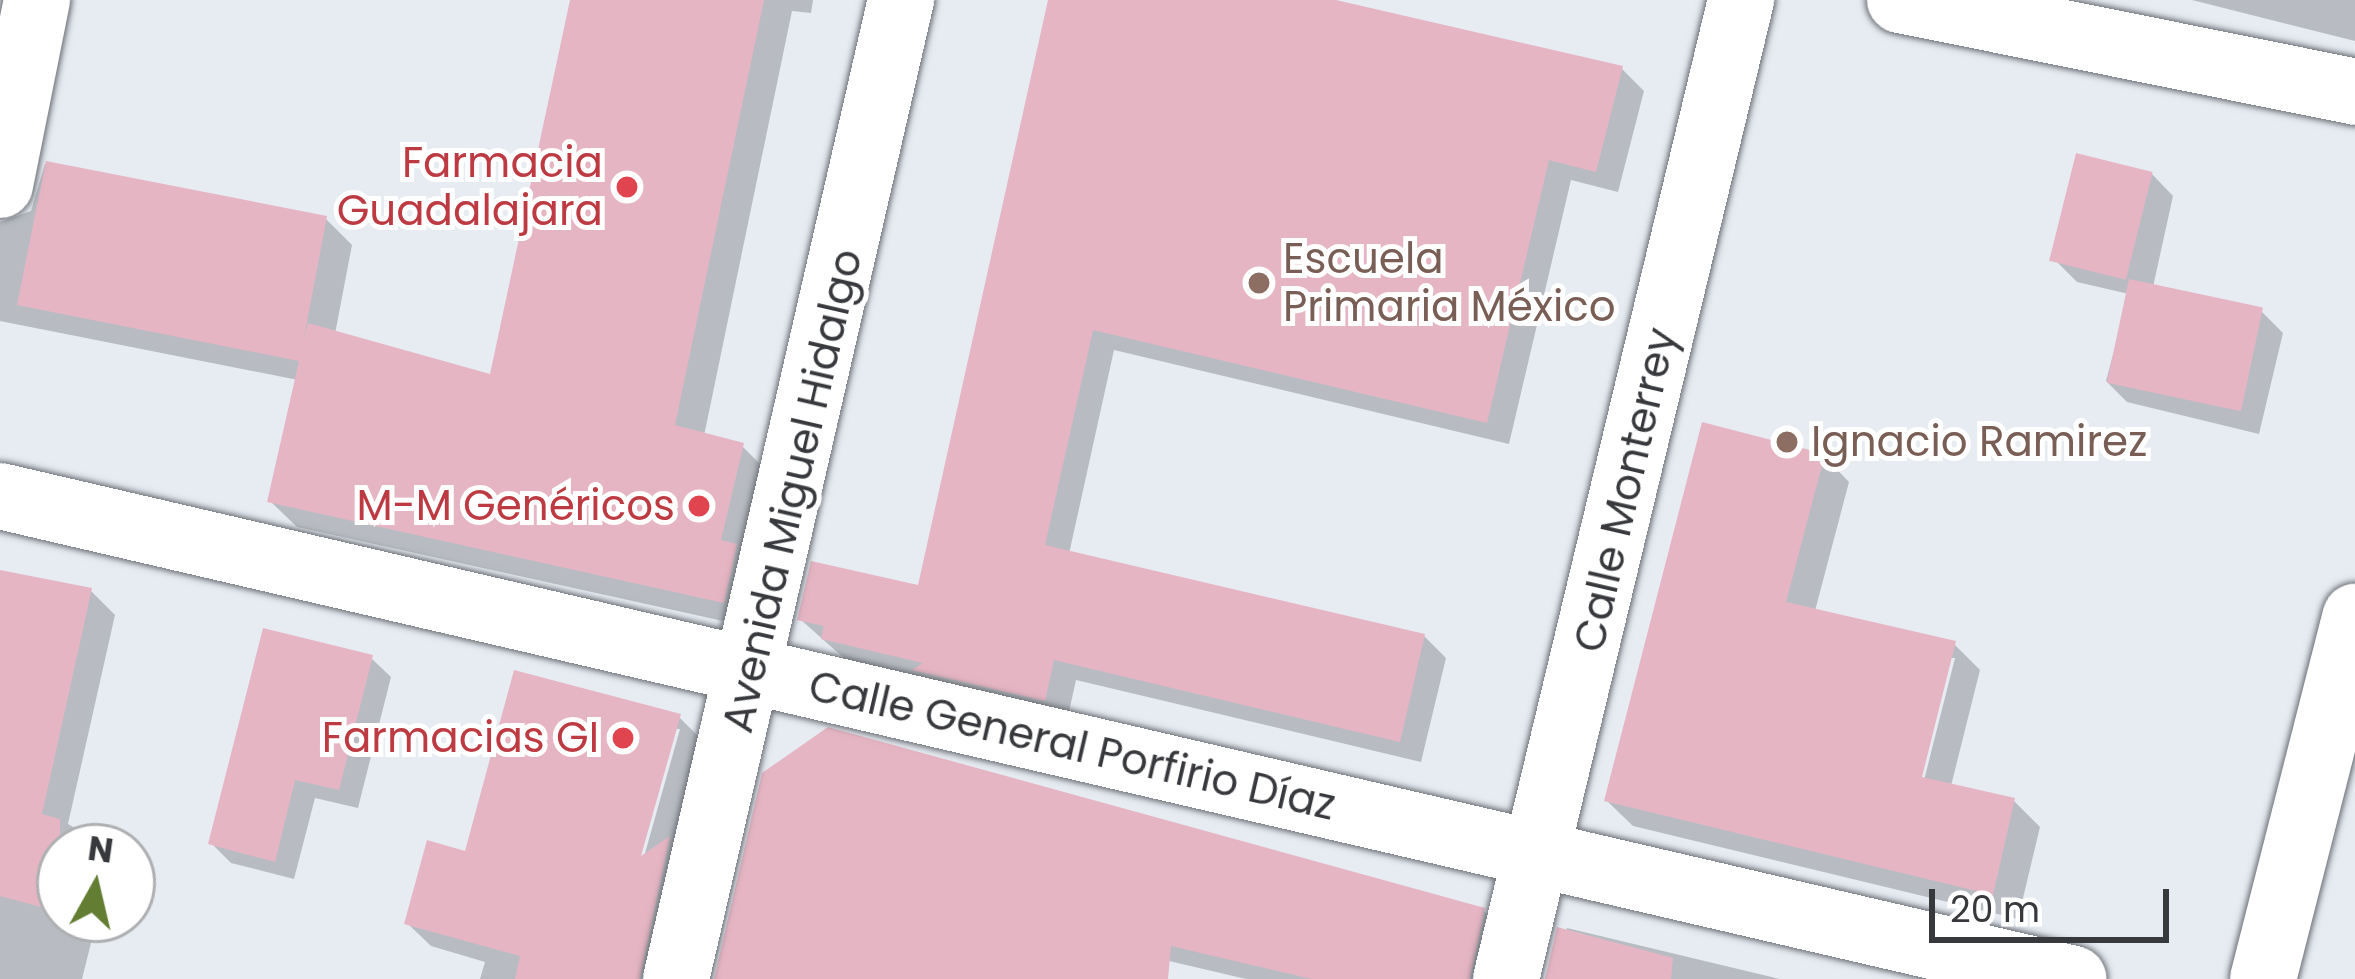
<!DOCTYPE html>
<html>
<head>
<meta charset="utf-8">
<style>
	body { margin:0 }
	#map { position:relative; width:2355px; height:979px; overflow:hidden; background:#e7ecf3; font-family:Poppins,sans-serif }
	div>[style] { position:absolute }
	.shadow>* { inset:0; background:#0003 }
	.building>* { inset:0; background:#e6b5c3; transform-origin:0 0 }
	.roads { filter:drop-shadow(0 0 3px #6c7076) drop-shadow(0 0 3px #6c7076) }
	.minor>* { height:66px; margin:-33px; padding:0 33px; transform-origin:33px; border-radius:33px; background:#fff }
	.trunk>* { height:66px; margin:-33px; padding:0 33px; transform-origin:33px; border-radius:33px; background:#fff }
	.dots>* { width:33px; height:33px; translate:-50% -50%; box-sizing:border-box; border:6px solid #fff; border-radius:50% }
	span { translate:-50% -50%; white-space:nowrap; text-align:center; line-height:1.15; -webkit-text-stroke:10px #fff; paint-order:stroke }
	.health-label { font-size:42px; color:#be3a42 }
	.right { translate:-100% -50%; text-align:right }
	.education-label { font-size:42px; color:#785e54 }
	.left { translate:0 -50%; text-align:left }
	.street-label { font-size:42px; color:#37393c }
	.north { position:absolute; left:36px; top:823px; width:120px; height:120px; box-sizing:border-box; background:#fff; border:3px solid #afb0b1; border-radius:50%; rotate:8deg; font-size:33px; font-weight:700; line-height:48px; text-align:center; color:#37393c }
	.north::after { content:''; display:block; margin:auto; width:42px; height:54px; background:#637e33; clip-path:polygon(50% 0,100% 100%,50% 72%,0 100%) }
	.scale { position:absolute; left:1929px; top:889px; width:240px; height:54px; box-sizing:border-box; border:6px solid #37393c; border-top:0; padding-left:15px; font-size:36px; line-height:42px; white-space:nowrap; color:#37393c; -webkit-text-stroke:9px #fff; paint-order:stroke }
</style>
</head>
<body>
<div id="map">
	<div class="shadow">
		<div style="clip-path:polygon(573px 0,813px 0,811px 13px,792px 11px,704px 436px,742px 446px,768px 472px,750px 627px,297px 527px,270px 501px,298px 380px,0 321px,0 222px,31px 211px,45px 164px,326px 219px,352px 245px,335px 334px,492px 378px)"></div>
		<div style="clip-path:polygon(1051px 0,1319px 0,1622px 69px,1644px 91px,1618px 192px,1571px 180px,1509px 444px,1114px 350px,1069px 554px,1424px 636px,1446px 658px,1421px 762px,1076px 680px,1067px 721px,846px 660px,800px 619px,920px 589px)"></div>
		<div style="clip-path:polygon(2192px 0,2355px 0,2355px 41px)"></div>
		<div style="clip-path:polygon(2152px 174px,2173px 196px,2153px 287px,2261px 311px,2283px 333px,2259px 434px,2127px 402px,2106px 381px,2129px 294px,2077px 282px,2055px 260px)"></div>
		<div style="clip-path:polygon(evenodd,1824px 456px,1849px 482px,1815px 611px,1954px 644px,1980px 670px,1951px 786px,2014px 801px,2040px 827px,2018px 919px,1633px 826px,1607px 801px,1824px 456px,1949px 658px,1955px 658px,1921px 792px,1915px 791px,1949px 658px)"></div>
		<div style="clip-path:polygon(0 573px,91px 591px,115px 615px,68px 824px,108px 847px,60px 847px,60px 919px,97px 919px,82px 979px,0 979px)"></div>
		<div style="clip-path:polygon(371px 658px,391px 677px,358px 808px,315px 798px,294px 879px,231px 863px,211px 843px)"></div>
		<div style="clip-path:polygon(evenodd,679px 717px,703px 741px,666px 979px,480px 979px,485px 962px,431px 946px,407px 923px,467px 855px,679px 717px,673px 729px,680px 729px,640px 871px,634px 870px,673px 729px)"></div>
		<div style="clip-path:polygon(829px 731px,1483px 910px,1507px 934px,1499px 979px,1246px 979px,1152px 957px,1147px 979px,717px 979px)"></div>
		<div style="clip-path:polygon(1567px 928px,1780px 979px,1547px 979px)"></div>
	</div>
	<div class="building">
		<div style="clip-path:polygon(570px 0,764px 0,675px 425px,744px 443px,721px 540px,737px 544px,724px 603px,267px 502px,299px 361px,17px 305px,46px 161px,327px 216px,303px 343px,308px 323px,490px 374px)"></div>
		<div style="clip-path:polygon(1048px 0,1336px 0,1623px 66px,1596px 172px,1549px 160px,1487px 423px,1093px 330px,1045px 545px,1425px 634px,1400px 742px,1054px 660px,1045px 701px,912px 670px,923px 663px,821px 639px,824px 626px,797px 620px,811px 561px,918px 585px)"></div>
		<div style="left:2076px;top:153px;width:79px;height:111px;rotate:14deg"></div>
		<div style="left:2129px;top:279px;width:137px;height:106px;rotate:12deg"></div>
		<div style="clip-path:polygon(1702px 422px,1825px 454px,1786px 602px,1956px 641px,1922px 777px,2015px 798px,1993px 895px,1604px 801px)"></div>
		<div style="clip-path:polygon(0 570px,92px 588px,42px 814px,60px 819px,60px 912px,0 896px)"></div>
		<div style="clip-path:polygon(263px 628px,373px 655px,339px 790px,295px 780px,275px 862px,208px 844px)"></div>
		<div style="clip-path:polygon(514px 670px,681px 714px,641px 856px,670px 836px,640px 979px,515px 979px,520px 956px,404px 924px,427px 840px,465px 851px)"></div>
		<div style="clip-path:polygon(828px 727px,1485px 908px,1470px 979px,1312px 979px,1171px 946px,1168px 979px,714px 979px,762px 773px)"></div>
		<div style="clip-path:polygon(1557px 927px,1673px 958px,1671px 979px,1545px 979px)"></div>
	</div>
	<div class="roads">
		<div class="minor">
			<div style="left:1900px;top:0;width:464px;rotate:11.4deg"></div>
			<div style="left:0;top:185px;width:189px;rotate:-78.7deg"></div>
			<div style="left:0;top:496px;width:2129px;rotate:13.11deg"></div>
			<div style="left:1506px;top:979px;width:1007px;rotate:-76.5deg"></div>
		</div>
		<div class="trunk">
			<div style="left:676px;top:979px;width:1005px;rotate:-77.06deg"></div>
			<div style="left:2263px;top:979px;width:374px;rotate:-75.7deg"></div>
		</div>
	</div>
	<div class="dots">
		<div style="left:627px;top:187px;background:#e0444e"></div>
		<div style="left:1259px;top:283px;background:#8d6e63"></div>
		<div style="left:1787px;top:442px;background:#8d6e63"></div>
		<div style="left:699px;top:506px;background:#e0444e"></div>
		<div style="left:623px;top:738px;background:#e0444e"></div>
	</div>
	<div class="health-label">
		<span class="right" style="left:603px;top:187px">Farmacia<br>Guadalajara</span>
		<span class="right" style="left:675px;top:506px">M-M Genéricos</span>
		<span class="right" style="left:599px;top:738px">Farmacias GI</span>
	</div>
	<div class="education-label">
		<span class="left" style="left:1283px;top:283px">Escuela<br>Primaria México</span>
		<span class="left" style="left:1811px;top:442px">Ignacio Ramirez</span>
	</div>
	<div class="street-label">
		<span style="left:1626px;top:490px;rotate:-77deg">Calle Monterrey</span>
		<span style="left:793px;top:491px;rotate:-77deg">Avenida Miguel Hidalgo</span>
		<span style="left:1072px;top:746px;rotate:13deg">Calle General Porfirio Díaz</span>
	</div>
	<div class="north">N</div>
	<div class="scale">20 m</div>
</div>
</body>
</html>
